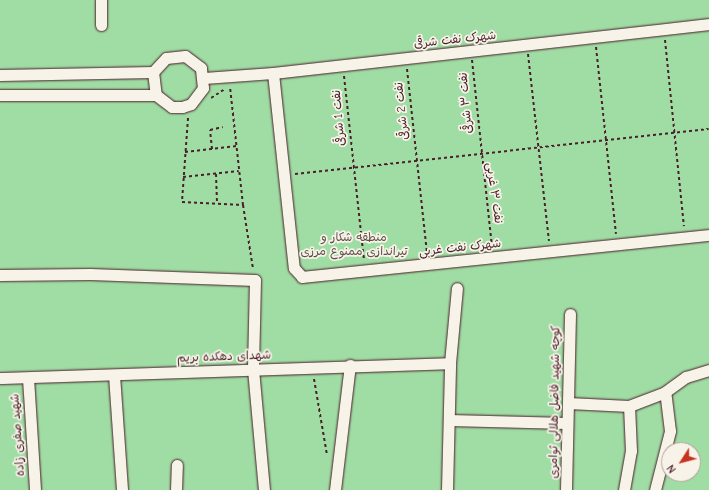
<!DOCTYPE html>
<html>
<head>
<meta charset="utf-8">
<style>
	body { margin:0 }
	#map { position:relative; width:709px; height:490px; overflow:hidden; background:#f7f3e8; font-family:"Comic Neue","Playpen Sans Arabic",sans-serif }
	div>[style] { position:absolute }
	.green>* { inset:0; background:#a0dda4 }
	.path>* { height:2px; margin-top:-1px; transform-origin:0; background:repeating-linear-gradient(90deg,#4a1f2b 0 3px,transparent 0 6px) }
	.roads { filter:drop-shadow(0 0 1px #4a1f2b) drop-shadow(0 0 1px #4a1f2b) }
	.minor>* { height:11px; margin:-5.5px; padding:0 5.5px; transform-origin:5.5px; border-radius:5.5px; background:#f7f3e8 }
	span { translate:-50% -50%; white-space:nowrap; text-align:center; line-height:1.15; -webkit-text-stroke:3.5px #f7f3e8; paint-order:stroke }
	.street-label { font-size:12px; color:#4a1f2b }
	.park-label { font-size:12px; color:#604e49 }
	.north { position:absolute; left:661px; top:442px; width:40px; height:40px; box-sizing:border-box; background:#f7f3e8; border:1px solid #b29e9c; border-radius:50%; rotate:234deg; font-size:11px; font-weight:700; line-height:16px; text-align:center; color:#4a1f2b }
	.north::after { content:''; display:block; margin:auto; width:14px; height:18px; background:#c8321e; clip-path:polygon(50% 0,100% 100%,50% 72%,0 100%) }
</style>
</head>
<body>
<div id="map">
	<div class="green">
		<div style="clip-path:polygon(evenodd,0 0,709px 0,709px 490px,0 490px,0 0,669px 450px,693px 450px,693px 474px,669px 474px,669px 450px)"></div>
	</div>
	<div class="path">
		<div style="left:665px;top:40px;width:187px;rotate:84.2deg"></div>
		<div style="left:596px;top:47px;width:188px;rotate:83.9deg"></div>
		<div style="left:528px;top:54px;width:188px;rotate:83.6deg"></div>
		<div style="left:472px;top:60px;width:188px;rotate:83.9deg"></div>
		<div style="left:407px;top:69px;width:186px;rotate:83.8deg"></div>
		<div style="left:344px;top:76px;width:186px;rotate:83.8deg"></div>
		<div style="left:211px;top:98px;width:17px;rotate:-33deg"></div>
		<div style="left:188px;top:118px;width:84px;rotate:94.1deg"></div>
		<div style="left:182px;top:202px;width:61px;rotate:2.8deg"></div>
		<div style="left:243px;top:205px;width:119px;rotate:-96.3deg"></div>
		<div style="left:212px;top:149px;width:19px;rotate:-96deg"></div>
		<div style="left:210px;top:130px;width:13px;rotate:-13deg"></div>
		<div style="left:185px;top:152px;width:52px;rotate:-6.6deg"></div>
		<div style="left:216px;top:174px;width:30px;rotate:88deg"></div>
		<div style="left:295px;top:174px;width:416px;rotate:-6.2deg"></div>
		<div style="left:183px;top:177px;width:56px;rotate:-6.1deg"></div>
		<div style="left:243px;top:205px;width:65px;rotate:81.1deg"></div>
		<div style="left:314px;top:379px;width:77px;rotate:80.3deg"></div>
	</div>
	<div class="roads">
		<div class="minor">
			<div style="left:101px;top:25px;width:25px;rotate:-90deg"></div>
			<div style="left:273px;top:73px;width:196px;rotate:83.9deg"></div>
			<div style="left:294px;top:268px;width:12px;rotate:48deg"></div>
			<div style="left:302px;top:277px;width:409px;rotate:-5.9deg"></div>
			<div style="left:0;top:75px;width:153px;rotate:-1.1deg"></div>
			<div style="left:204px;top:78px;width:69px;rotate:-4.1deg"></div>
			<div style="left:273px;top:73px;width:439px;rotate:-6.4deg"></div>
			<div style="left:0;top:95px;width:156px"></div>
			<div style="left:156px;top:95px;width:20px;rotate:37deg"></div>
			<div style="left:172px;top:107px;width:10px"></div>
			<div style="left:182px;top:107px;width:9px;rotate:-18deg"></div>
			<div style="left:191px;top:104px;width:20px;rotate:-53deg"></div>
			<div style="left:203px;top:88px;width:20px;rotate:-96deg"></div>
			<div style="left:201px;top:68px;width:20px;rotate:-143deg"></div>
			<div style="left:185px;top:56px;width:19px;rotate:174deg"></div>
			<div style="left:166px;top:58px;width:19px;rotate:133deg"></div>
			<div style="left:153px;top:72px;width:23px;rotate:83deg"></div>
			<div style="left:0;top:275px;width:90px;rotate:-0.6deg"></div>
			<div style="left:90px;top:274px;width:165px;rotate:2.1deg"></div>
			<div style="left:255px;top:280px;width:89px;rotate:91.3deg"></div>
			<div style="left:253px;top:369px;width:121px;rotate:84.8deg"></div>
			<div style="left:114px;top:375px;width:115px;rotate:86deg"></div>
			<div style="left:0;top:378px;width:450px;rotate:-1.9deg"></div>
			<div style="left:28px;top:378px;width:112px;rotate:86.4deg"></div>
			<div style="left:568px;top:403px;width:61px;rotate:2.8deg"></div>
			<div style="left:629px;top:406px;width:39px;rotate:-21deg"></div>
			<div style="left:665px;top:392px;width:26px;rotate:-36deg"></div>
			<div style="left:686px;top:377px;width:24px;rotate:-17deg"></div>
			<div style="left:449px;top:420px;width:118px;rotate:1.5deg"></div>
			<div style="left:176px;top:490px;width:25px;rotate:-88deg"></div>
			<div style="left:335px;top:490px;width:126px;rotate:-83.2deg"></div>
			<div style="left:447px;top:490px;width:127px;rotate:-88.6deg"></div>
			<div style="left:450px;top:363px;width:75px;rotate:-84.7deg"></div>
			<div style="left:566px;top:490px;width:176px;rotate:-88.7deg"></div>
			<div style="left:624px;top:490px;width:40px;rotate:-80deg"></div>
			<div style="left:631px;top:451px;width:45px;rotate:-92.5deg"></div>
			<div style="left:655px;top:490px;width:61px;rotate:-75.7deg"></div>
			<div style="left:670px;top:431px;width:39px;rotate:-97deg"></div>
		</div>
	</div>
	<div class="street-label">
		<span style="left:455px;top:40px;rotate:-6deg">شهرک نفت شرقی</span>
		<span style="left:466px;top:103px;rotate:-95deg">نفت ۳ شرقی</span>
		<span style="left:402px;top:111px;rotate:-96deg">نفت 2 شرقی</span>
		<span style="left:339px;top:118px;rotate:-95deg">نفت 1 شرقی</span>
		<span style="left:494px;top:193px;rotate:82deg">نفت ۳ غربی</span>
		<span style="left:460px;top:248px;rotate:-6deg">شهرک نفت غربی</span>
		<span style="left:224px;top:357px;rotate:-2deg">شهدای دهکده بریم</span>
		<span style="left:555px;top:402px;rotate:-89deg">کوچه شهید فاضل هلالی ثوامری</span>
		<span style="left:18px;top:435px;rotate:-94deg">شهید صفری زاده</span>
	</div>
	<div class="park-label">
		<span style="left:354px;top:245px">منطقه شکار و<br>تیراندازی ممنوع مرزی</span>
	</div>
	<div class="north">N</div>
</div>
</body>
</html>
